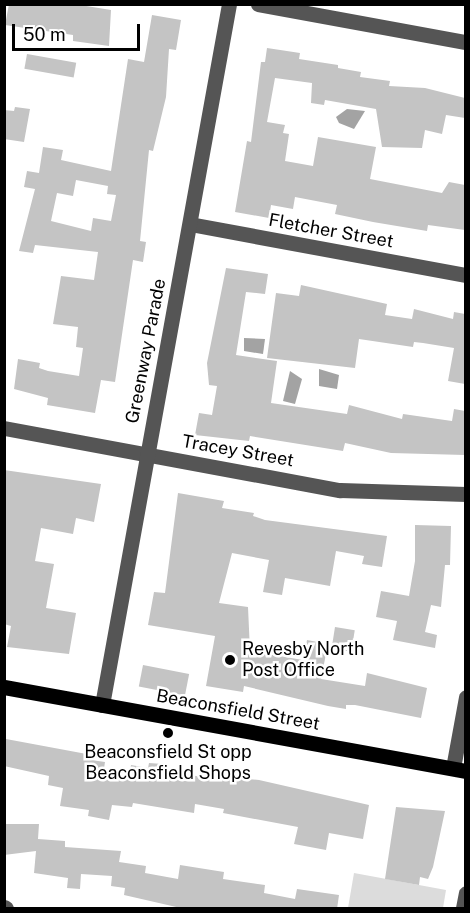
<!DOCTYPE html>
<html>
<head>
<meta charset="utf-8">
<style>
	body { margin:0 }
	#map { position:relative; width:470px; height:913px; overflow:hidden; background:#fff; font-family:"Public Sans",sans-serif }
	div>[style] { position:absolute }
	.green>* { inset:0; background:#dcdcdc }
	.water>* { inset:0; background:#a3a3a3 }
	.building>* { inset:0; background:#c4c4c4; transform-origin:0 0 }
	.minor>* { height:15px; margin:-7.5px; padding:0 7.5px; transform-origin:7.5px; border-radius:7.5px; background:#555 }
	.major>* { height:15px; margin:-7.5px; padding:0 7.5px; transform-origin:7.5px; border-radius:7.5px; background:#000 }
	.dots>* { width:16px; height:16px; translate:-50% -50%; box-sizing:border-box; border:3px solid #fff; border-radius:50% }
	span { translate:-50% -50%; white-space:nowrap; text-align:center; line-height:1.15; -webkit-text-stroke:5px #fff; paint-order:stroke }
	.street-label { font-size:18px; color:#000 }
	.poi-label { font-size:18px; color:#000 }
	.left { translate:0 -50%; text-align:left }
	.frame { position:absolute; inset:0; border:6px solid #000; pointer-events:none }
	.scale { position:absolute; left:12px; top:24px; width:128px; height:27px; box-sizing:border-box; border:3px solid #000; border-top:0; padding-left:8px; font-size:18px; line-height:21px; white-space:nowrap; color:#000; -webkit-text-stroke:4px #fff; paint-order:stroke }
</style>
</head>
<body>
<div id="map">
	<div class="green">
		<div style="clip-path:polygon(354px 873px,446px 890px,443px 908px,348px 908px)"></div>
	</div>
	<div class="water">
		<div style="clip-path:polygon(347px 109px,365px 111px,354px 129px,339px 123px,336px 117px)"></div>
		<div style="clip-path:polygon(244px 338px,265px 339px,263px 354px,244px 351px)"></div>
		<div style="clip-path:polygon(319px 369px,339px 375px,337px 389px,319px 386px)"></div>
		<div style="clip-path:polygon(290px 371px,302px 379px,295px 404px,283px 401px)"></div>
	</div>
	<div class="building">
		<div style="clip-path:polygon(9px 4px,74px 4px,111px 10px,109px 46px,73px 41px,73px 35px,5px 25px)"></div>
		<div style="clip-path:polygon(evenodd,152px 15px,181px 20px,176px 50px,169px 49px,166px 97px,153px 151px,149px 150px,140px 241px,146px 242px,143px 262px,133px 260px,115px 382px,101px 380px,95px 413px,47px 405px,48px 398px,14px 389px,18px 359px,40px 363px,39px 368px,48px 371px,79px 376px,83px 348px,76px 347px,78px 327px,53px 324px,61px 276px,94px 280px,98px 252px,35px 245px,33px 253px,19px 251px,35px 189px,24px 187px,27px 171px,39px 173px,43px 147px,63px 150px,61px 160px,111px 171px,128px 59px,144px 62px,152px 15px,76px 180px,108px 186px,107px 194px,116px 195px,111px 221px,93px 218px,91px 231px,51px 221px,57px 193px,73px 196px,76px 180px)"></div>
		<div style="clip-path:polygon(267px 48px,300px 53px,299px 59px,338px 65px,338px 68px,361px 72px,360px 77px,390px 81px,389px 86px,425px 88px,465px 98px,465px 118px,446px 115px,442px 134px,425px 130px,422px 148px,382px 147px,376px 109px,325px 100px,324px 105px,311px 103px,312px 83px,275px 78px,267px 122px,285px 125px,283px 133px,289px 134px,285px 161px,313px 166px,318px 137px,376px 147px,370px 179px,442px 193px,449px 182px,465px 185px,465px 230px,428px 225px,427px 231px,373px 222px,335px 214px,337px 205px,295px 197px,293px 209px,271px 205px,269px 218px,235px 212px,247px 141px,251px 142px,261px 62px,265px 62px)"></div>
		<div style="left:27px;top:54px;width:50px;height:15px;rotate:10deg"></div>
		<div style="clip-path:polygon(15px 107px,30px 109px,24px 142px,4px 139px,4px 110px,14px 111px)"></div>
		<div style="clip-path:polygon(226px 268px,268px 274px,265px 294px,246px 292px,236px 355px,277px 361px,271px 403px,347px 414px,349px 405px,402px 419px,403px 414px,452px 421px,454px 409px,465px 411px,465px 455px,391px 453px,345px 443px,343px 451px,250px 436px,249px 441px,195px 435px,199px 413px,212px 415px,217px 386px,209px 385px,207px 363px)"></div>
		<div style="clip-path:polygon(301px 285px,387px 304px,385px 315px,412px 319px,414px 309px,453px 319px,454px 312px,465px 314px,465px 384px,448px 381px,454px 348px,423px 343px,414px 342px,413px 347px,359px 339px,355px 368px,267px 358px,276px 293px,299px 296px)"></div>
		<div style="clip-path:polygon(4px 470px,101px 484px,94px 522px,76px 518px,73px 534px,41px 528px,35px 561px,54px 564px,46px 608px,76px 613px,69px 654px,7px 647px,11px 626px,4px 624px)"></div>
		<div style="clip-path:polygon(178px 493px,224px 501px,222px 508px,254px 513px,253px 516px,265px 520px,387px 536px,382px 567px,362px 564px,364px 556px,336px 551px,330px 586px,285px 578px,282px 595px,263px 592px,269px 560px,232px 553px,219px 603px,248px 607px,250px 651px,303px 660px,307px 640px,328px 644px,321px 679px,365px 686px,367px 673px,427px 688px,421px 718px,355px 705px,346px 705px,346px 709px,328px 706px,244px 686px,243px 692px,206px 686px,215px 636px,148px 625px,154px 592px,165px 593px)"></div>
		<div style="clip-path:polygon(415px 525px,451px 526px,450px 565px,445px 565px,441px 607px,431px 605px,425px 632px,437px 635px,435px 648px,393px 640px,397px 621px,376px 617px,381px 591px,409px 596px,415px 561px)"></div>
		<div style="left:335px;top:627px;width:20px;height:22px;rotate:9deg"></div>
		<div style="left:143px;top:665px;width:47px;height:22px;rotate:11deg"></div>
		<div style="clip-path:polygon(6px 739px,92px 755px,91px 760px,105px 762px,103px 775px,129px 779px,131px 765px,148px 768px,149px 763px,163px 764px,162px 770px,213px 779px,214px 776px,259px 780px,369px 805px,363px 839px,329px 833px,326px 850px,294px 844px,298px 827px,223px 813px,224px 809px,195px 804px,194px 813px,133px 803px,132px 807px,112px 805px,109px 820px,88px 816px,89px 810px,60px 806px,63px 788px,48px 785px,49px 776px,4px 766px)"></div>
		<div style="clip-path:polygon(396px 807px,445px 811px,433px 867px,428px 879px,420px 877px,419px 885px,385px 879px)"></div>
		<div style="clip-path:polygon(4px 824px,39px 824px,38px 839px,65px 841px,65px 847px,121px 851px,119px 862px,146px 866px,145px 873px,178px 879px,180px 865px,224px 872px,223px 879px,265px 885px,264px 893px,295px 899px,297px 889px,339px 895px,337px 909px,185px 909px,124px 895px,125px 888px,111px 886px,112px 876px,81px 874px,80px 889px,67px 888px,68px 878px,34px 873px,36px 851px,4px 855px)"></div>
	</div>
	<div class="minor">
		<div style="left:258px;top:4px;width:211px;rotate:10.4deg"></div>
		<div style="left:190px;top:224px;width:281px;rotate:10.5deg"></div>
		<div style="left:4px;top:428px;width:342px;rotate:10.5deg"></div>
		<div style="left:340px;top:490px;width:126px;rotate:1.8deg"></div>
		<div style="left:102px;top:705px;width:712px;rotate:-79.73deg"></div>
		<div style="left:453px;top:768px;width:72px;rotate:-79.6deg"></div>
		<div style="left:4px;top:907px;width:2px;rotate:27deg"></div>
		<div style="left:463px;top:908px;width:15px;rotate:-79deg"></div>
	</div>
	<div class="major">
		<div style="left:4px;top:687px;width:470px;rotate:10.3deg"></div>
	</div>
	<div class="dots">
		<div style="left:230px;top:660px;background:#000"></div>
		<div style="left:168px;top:733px;background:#000"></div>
	</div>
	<div class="street-label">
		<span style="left:331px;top:231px;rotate:10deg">Fletcher Street</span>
		<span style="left:146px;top:351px;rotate:-79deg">Greenway Parade</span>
		<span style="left:238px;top:451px;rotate:10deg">Tracey Street</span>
		<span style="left:238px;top:710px;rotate:10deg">Beaconsfield Street</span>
	</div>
	<div class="poi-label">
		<span class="left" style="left:242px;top:660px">Revesby North<br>Post Office</span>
		<span style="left:168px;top:763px">Beaconsfield St opp<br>Beaconsfield Shops</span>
	</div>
	<div class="frame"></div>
	<div class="scale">50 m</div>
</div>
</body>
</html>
